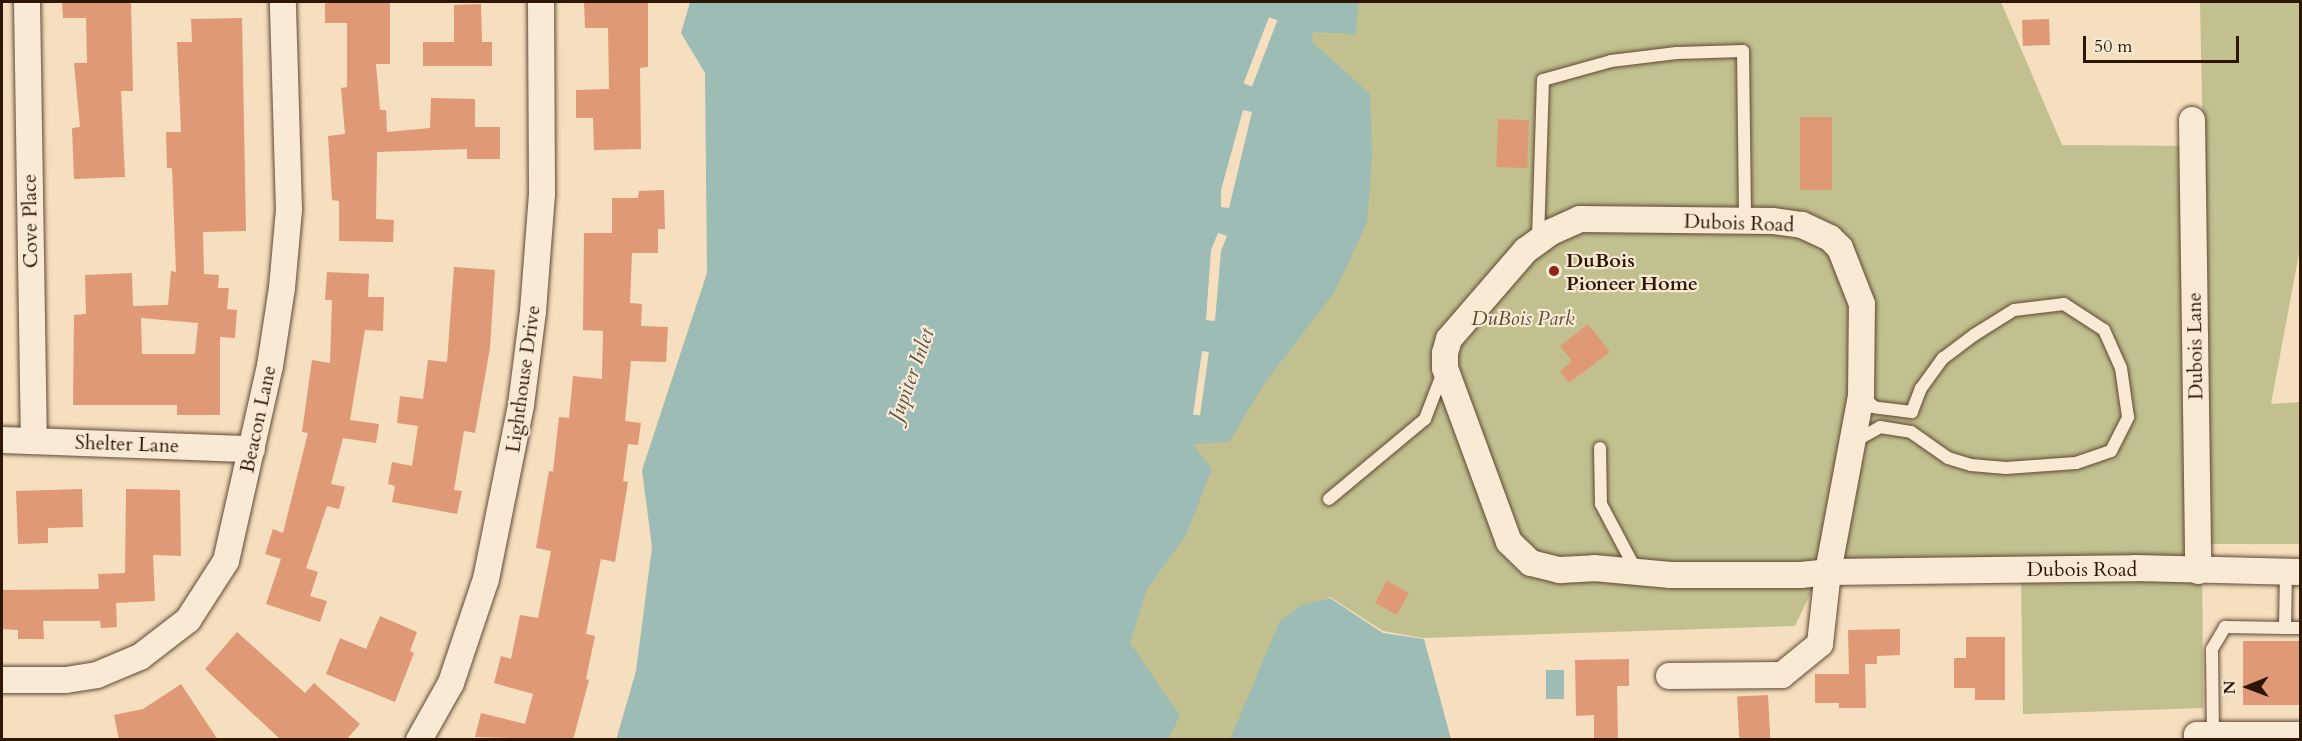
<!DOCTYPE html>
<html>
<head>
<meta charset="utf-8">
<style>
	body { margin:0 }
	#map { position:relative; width:2302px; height:741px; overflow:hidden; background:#f5dfbf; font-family:Cardo,serif }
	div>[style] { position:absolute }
	.green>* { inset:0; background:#c2c08e }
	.water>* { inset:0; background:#9cbcb5; transform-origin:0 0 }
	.pier>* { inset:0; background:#f5dfbf; transform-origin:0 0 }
	.building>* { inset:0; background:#df9976; transform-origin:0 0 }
	.roads { filter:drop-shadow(0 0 2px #5f4933) drop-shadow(0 0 2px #5f4933) }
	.lane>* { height:12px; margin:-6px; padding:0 6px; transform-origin:6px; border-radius:6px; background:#f8ead5 }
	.street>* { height:26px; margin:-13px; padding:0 13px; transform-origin:13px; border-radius:13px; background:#f8ead5 }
	.dots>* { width:16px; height:16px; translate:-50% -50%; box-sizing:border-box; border:3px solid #f8ead5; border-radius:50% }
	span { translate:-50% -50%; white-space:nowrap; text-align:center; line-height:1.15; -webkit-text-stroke:4.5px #f8ead5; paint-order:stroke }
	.street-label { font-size:20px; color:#2d1704 }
	.poi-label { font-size:20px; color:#2d1704; font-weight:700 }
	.left { translate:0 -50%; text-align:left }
	.park-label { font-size:20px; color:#5a4a2d; font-style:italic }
	.water-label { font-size:21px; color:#545142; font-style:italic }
	.frame { position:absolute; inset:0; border:3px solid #2d1704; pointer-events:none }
	.north { position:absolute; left:2218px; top:657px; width:60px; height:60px; -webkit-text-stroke:4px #f8ead5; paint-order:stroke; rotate:269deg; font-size:16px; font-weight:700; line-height:24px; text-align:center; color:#2d1704 }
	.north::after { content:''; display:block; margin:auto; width:21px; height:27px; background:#2d1704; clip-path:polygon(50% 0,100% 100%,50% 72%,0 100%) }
	.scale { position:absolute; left:2083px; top:36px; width:156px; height:27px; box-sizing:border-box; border:3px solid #2d1704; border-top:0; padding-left:8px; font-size:18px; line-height:21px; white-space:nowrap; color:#2d1704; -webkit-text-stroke:4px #f8ead5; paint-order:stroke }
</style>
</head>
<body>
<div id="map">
	<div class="green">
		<div style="clip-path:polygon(1270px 2px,2001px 2px,2062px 145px,2200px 146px,2203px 708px,2023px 714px,2021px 575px,1816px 582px,1795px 626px,1422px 638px,1383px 631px,1330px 597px,1284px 619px,1234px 739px,1088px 740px,1190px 443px)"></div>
		<div style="clip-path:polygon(2200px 2px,2300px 2px,2300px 248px,2271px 404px,2300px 402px,2300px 544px,2211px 544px)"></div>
	</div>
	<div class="water">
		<div style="clip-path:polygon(690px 2px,1358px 2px,1356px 34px,1313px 32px,1312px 42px,1370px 94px,1372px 156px,1367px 223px,1335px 291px,1264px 384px,1229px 442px,1193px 444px,1212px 469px,1186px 535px,1147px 589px,1130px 643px,1180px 716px,1168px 739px,616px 740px,636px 671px,652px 547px,642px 470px,707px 273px,705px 73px,681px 33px)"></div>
		<div style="clip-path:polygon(1330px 598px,1383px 633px,1424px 639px,1451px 739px,1230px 739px,1280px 621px,1302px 605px)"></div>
		<div style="left:1546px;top:670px;width:18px;height:29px"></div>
	</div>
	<div class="pier">
		<div style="left:1269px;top:17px;width:9px;height:71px;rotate:21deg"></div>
		<div style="clip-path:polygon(1243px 110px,1252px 112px,1229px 208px,1221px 207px,1221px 190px)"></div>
		<div style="clip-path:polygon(1218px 233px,1227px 236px,1221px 251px,1215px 321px,1206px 320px,1211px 250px)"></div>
		<div style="left:1202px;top:351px;width:7px;height:64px;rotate:8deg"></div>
	</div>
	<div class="building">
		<div style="clip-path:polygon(62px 2px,131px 2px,133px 91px,121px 91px,125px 177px,74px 179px,72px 128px,80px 127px,74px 63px,87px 63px,86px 18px,63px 18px)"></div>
		<div style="clip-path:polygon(325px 2px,390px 2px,390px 64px,376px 64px,380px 110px,386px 110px,387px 132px,430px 128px,431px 98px,475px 99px,475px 127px,500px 127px,500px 159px,467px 159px,467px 149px,377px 152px,376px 219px,394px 220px,393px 242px,339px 241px,339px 201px,332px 200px,328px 136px,345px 134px,341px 88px,347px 87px,347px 23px,325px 23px)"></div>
		<div style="clip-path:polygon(584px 2px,648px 2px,648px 67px,640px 68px,641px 149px,594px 150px,593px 118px,576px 118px,576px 90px,609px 89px,608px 28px,585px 28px)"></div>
		<div style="clip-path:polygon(481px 4px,482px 42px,492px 42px,492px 66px,423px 66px,423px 42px,454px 42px,454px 5px)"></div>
		<div style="clip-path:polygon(evenodd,242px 18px,246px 231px,203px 232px,204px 274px,219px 275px,218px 288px,229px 288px,227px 309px,237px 310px,235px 338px,220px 337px,220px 415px,177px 415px,177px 405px,73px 405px,74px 315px,86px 314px,85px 275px,132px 273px,133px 306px,168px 305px,171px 271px,176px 272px,172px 168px,167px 168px,166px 132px,181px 132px,177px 42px,192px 42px,191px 19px,242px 18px,141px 318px,198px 323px,195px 354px,142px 354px,141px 318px)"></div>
		<div style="left:2049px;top:19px;width:26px;height:27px;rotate:88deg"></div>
		<div style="left:1800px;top:117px;width:32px;height:73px"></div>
		<div style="left:1498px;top:119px;width:31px;height:48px;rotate:2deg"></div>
		<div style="clip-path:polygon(664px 190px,665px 229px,658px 229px,658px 253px,632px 253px,630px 303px,642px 304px,641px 326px,668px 327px,666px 362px,631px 361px,625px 421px,641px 423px,638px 445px,628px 444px,623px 481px,628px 482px,615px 562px,601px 559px,586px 634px,595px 636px,586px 679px,589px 680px,573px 740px,475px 737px,481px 713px,525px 724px,533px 694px,494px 683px,501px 656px,511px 659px,520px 615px,538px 618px,551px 551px,536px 548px,549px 471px,553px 472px,559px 417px,569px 418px,573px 376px,602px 379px,603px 331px,583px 330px,584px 233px,612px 233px,612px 198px,638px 198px,639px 191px)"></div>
		<div style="clip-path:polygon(454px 267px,495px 270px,490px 348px,475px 433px,464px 431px,454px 490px,462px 491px,457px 514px,392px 502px,395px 486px,388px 484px,392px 462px,412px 466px,418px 426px,397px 423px,400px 396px,423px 399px,428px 360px,447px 362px)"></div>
		<div style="clip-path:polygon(327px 272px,369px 274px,368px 297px,384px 297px,383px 331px,365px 330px,350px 420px,379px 424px,376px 443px,343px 438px,331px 484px,345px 487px,339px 509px,327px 506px,306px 568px,318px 572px,310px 596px,327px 601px,320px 622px,266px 604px,281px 559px,265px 554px,273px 529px,283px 533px,308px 433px,302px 432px,312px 360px,330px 363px,332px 300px,325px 300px)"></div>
		<div style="clip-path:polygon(1588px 324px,1610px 352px,1569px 383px,1560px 371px,1572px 361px,1560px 346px)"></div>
		<div style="clip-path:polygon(82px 489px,83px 527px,48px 528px,48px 543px,18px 544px,16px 491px)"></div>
		<div style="clip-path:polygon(126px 489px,180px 490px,181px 556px,153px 555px,155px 601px,116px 603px,117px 627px,101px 628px,100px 621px,43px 621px,44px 639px,18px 639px,18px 630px,2px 629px,2px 590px,99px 589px,98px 574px,125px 573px)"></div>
		<div style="left:1387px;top:581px;width:25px;height:25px;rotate:29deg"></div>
		<div style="clip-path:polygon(380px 616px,417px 632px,410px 651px,414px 653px,395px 702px,326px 674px,340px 638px,366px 649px)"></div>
		<div style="clip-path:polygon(1900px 629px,1900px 655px,1877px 656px,1877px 664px,1865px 664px,1866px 708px,1839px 708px,1839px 703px,1815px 703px,1815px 674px,1849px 674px,1848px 630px)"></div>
		<div style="clip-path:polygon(237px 632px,305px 693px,314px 683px,360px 724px,346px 740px,281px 740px,205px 669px)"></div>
		<div style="clip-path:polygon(1966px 637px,2005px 637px,2005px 700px,1975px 700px,1975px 688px,1954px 688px,1954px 658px,1966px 658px)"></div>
		<div style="left:2243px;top:641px;width:58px;height:64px"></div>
		<div style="clip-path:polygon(1629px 659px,1629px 686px,1617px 686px,1618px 740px,1594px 740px,1594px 715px,1576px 716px,1575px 660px)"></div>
		<div style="clip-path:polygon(181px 684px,218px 740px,119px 740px,114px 715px,143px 709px)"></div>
		<div style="left:1768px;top:695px;width:45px;height:31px;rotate:87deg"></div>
	</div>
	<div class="roads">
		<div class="lane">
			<div style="left:1538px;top:239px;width:159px;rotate:-88.2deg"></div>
			<div style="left:1543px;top:80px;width:71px;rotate:-15.6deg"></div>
			<div style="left:1611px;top:61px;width:66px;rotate:-6.9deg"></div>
			<div style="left:1677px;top:53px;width:66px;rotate:-1.7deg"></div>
			<div style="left:1743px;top:51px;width:170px;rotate:89.3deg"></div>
			<div style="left:1855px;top:441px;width:29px;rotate:-29deg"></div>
			<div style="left:1880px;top:427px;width:31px;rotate:9deg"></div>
			<div style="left:1911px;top:432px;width:45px;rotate:35.1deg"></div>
			<div style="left:1948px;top:458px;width:24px;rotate:17deg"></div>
			<div style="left:1971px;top:465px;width:35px;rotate:5deg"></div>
			<div style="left:2006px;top:468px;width:70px;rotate:-4.1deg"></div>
			<div style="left:2076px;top:463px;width:37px;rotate:-19deg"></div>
			<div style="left:2111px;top:451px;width:38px;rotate:-63deg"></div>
			<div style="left:2128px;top:417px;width:49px;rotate:-98.1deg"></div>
			<div style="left:2121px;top:368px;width:42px;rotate:-114.1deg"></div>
			<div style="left:2104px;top:330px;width:48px;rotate:-147deg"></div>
			<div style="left:2064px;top:304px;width:50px;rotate:173.2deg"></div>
			<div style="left:2014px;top:310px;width:47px;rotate:148deg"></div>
			<div style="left:1974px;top:335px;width:39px;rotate:143deg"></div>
			<div style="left:1943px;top:358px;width:37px;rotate:126deg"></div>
			<div style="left:1921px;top:388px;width:26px;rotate:111deg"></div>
			<div style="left:1912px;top:412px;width:38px;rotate:-173deg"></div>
			<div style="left:1874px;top:407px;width:18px;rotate:-137deg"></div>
			<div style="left:1600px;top:448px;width:56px;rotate:89deg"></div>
			<div style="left:1601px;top:504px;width:77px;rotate:62.1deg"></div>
			<div style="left:1329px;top:499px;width:125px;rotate:-39.8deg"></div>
			<div style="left:1425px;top:419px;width:50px;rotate:-69deg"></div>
			<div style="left:2285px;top:628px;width:15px"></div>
			<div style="left:2213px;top:735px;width:86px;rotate:-90.7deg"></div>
			<div style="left:2212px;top:649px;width:26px;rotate:-59deg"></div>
			<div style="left:2225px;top:627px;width:60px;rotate:1deg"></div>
			<div style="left:2285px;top:628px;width:56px;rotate:-89deg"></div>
		</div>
		<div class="street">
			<div style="left:27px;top:2px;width:439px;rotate:89.1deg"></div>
			<div style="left:2192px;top:120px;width:451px;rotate:89.2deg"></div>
			<div style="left:2px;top:440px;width:250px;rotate:2.1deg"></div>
			<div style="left:1669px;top:676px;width:113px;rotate:-0.5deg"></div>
			<div style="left:1782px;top:675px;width:49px;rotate:-39.2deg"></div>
			<div style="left:1820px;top:644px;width:72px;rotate:-83.7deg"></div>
			<div style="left:1828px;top:572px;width:180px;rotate:-79.4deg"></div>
			<div style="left:1861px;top:395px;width:91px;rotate:-89.4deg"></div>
			<div style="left:1862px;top:304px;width:60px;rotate:-111.4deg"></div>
			<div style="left:1840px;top:248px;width:14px;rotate:-135deg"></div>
			<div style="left:1830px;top:238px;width:31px;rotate:-155deg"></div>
			<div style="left:1802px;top:225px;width:30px;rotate:-172deg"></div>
			<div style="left:1772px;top:221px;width:192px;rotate:-179.4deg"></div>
			<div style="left:1580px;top:219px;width:32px;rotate:156deg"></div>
			<div style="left:1551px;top:232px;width:31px;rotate:144deg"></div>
			<div style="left:1526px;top:250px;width:118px;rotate:130.9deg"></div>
			<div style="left:1449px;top:339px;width:15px;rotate:106deg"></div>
			<div style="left:1445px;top:353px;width:15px;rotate:90deg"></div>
			<div style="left:1445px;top:368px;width:185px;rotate:69.8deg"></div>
			<div style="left:1509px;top:542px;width:30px;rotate:44deg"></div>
			<div style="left:1531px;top:563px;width:30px;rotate:14deg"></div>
			<div style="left:1560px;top:570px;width:34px;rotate:-3deg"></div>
			<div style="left:1594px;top:568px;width:77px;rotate:5.2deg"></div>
			<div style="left:1671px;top:575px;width:130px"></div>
			<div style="left:1801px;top:575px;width:27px;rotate:-6deg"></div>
			<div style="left:1828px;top:572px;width:307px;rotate:-0.7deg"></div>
			<div style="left:2135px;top:568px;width:165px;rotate:1.4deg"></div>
			<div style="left:2px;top:680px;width:64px"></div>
			<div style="left:66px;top:680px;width:31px;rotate:-9deg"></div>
			<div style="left:97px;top:675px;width:47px;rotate:-22.7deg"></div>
			<div style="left:140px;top:657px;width:61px;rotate:-37.6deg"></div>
			<div style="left:188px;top:620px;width:70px;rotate:-57.2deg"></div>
			<div style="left:226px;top:561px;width:200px;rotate:-77.3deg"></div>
			<div style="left:270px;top:366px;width:79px;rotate:-81.3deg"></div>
			<div style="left:282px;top:288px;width:78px;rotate:-84.9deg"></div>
			<div style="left:289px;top:210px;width:208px;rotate:-91.7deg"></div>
			<div style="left:419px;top:740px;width:65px;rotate:-60.7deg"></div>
			<div style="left:451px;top:683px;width:110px;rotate:-71.4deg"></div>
			<div style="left:486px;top:579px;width:177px;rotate:-78.6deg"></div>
			<div style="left:521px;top:405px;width:95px;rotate:-82.7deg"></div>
			<div style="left:533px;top:311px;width:118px;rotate:-85.6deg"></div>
			<div style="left:542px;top:193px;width:191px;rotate:-90.3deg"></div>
			<div style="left:2197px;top:740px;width:5px;rotate:-90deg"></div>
			<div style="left:2197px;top:735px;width:103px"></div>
		</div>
	</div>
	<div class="dots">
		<div style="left:1554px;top:271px;background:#8f2418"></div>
	</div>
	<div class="street-label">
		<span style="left:30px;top:221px;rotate:-91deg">Cove Place</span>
		<span style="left:1739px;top:223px;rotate:2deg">Dubois Road</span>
		<span style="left:2195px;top:346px;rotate:-91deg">Dubois Lane</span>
		<span style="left:523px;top:379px;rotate:-82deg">Lighthouse Drive</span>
		<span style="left:258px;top:419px;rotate:-78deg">Beacon Lane</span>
		<span style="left:127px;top:444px;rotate:2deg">Shelter Lane</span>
		<span style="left:2082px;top:569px">Dubois Road</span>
	</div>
	<div class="poi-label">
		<span class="left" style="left:1566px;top:272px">DuBois<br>Pioneer Home</span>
	</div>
	<div class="park-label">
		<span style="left:1523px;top:318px">DuBois Park</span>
	</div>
	<div class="water-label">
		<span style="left:912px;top:375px;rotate:-70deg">Jupiter Inlet</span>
	</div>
	<div class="frame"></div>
	<div class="north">N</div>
	<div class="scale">50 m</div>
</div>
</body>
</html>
